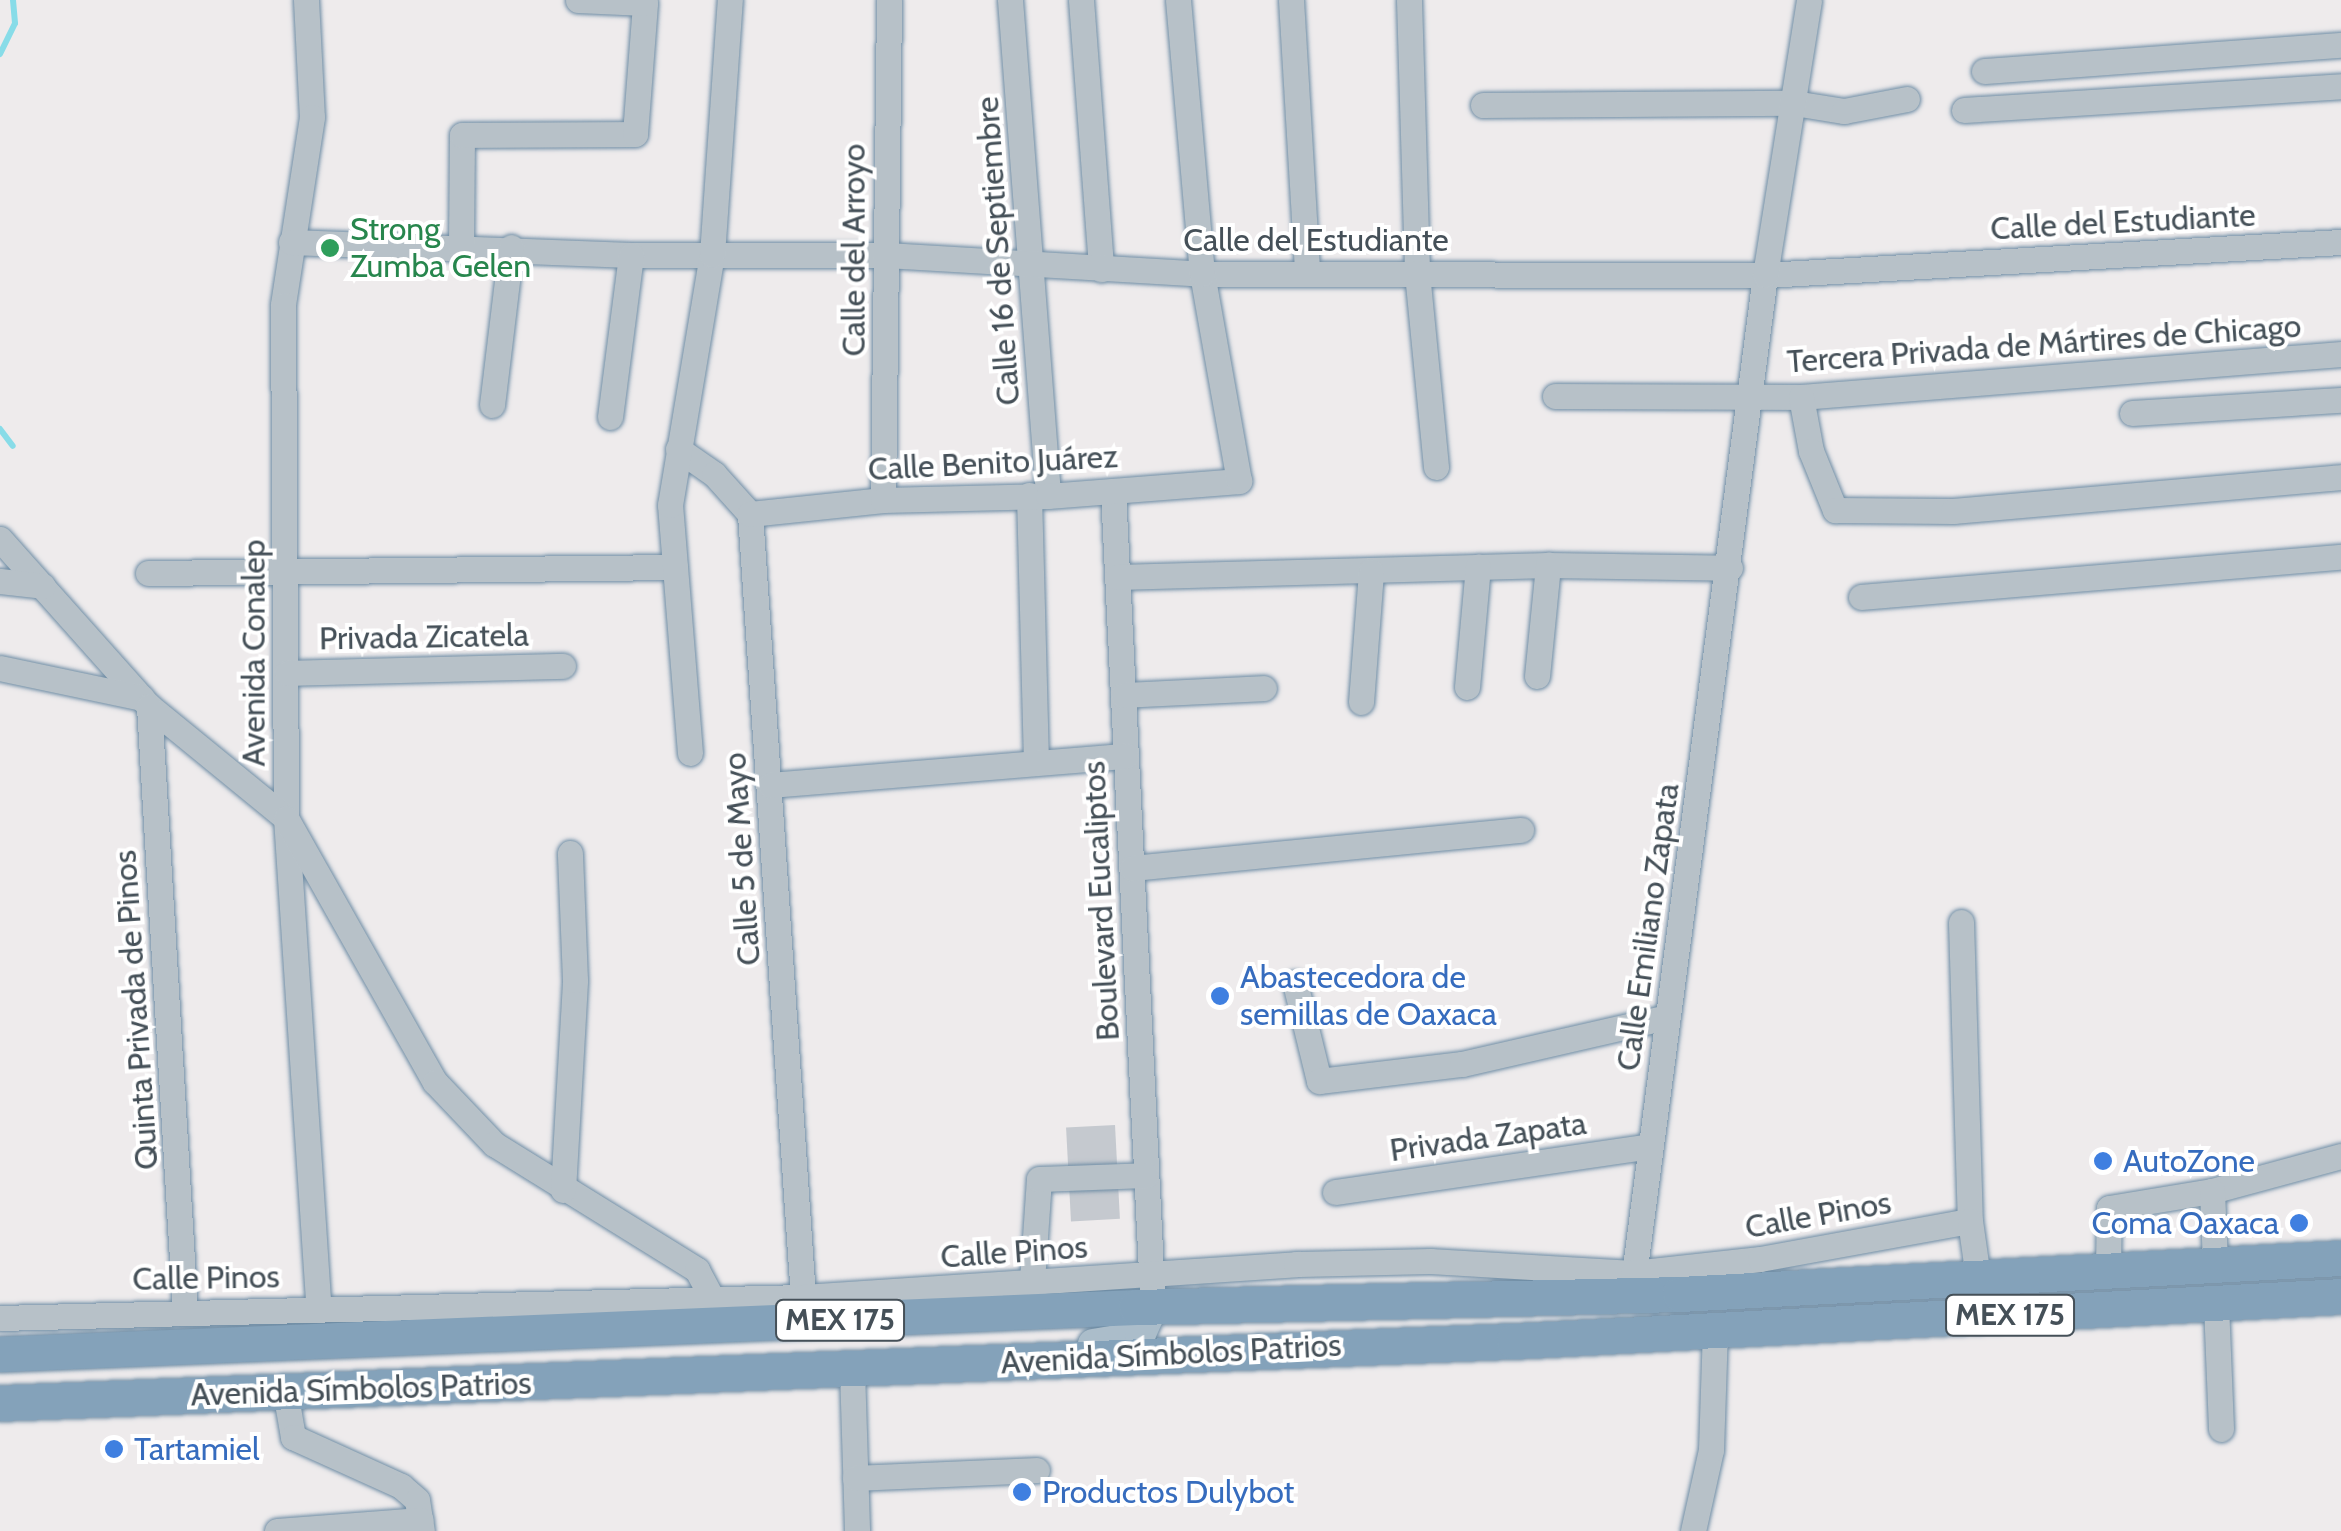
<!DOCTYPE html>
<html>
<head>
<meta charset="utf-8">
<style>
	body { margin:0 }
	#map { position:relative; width:2341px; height:1531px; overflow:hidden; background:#eeebec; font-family:Cabin,sans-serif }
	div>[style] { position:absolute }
	.stream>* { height:6px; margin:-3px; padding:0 3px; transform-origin:3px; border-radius:3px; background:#88dce8 }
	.building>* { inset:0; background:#c5c9cf; transform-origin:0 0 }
	.roads { filter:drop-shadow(0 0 2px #6f8da5) drop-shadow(0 0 2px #6f8da5) }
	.minor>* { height:25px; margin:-12.5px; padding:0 12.5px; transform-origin:12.5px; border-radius:12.5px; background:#b7c1c8 }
	.major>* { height:30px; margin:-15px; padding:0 15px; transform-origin:15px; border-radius:15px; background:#abbdca }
	.highway>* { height:35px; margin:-17.5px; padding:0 17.5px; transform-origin:17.5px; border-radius:17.5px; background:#84a2ba }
	.dots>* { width:28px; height:28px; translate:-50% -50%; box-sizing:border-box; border:5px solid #fff; border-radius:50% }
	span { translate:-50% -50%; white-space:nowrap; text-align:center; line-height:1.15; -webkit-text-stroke:8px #fff; paint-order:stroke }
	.shield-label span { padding:2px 8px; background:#fff; border:2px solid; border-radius:8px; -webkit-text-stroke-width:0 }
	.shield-label { font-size:30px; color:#455058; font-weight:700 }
	.street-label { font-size:32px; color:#455058 }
	.leisure-label { font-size:32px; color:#27864d }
	.left { translate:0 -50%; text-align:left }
	.shop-label { font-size:32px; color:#366cbe }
	.right { translate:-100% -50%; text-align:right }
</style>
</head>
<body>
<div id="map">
	<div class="stream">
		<div style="left:0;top:54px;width:34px;rotate:-64deg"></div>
		<div style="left:15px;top:23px;width:23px;rotate:-95deg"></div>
		<div style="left:0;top:429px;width:21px;rotate:53deg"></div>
	</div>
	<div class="building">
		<div style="left:1115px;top:1125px;width:94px;height:49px;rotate:87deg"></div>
	</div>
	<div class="roads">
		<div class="minor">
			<div style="left:306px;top:0;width:117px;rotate:87.1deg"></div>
			<div style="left:312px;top:117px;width:190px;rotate:98.8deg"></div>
			<div style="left:283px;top:305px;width:513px;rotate:89.66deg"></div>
			<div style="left:286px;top:818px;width:492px;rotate:86.2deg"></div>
			<div style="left:1010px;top:0;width:497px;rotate:85.6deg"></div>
			<div style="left:1081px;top:0;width:270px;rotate:85.7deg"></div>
			<div style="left:1291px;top:0;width:273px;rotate:86.6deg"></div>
			<div style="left:1409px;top:0;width:273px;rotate:88.3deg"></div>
			<div style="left:1417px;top:273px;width:195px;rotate:84.4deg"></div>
			<div style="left:1984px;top:71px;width:358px;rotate:-4.2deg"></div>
			<div style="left:1483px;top:105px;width:311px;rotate:-0.4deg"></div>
			<div style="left:1794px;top:103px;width:51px;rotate:9.1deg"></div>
			<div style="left:1844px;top:111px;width:64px;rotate:-10.8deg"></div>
			<div style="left:1964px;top:110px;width:378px;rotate:-3.6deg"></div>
			<div style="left:291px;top:242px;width:340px;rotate:2.2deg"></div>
			<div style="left:631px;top:255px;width:255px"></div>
			<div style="left:886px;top:255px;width:317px;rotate:3.4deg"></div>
			<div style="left:1202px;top:274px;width:563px;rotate:0.1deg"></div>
			<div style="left:1765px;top:275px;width:577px;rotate:-3.28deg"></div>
			<div style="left:461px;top:248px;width:113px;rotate:-89.5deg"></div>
			<div style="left:462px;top:135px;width:173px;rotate:-0.3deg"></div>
			<div style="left:635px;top:134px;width:131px;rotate:-85.6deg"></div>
			<div style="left:645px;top:3px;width:67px;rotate:-177.4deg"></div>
			<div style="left:1555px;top:396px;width:246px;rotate:0.2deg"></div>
			<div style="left:1801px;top:397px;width:542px;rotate:-4.55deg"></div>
			<div style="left:1801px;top:397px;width:55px;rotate:79.5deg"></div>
			<div style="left:1811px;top:451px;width:64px;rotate:67.9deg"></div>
			<div style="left:1835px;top:510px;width:118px;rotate:0.5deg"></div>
			<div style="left:1953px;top:511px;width:389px;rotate:-5deg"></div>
			<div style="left:492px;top:405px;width:159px;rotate:-83.1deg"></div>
			<div style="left:2132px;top:413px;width:209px;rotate:-3.6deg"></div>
			<div style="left:610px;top:417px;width:163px;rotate:-82.6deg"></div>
			<div style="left:678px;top:449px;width:44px;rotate:34.8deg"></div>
			<div style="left:714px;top:474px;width:54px;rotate:48deg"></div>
			<div style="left:750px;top:514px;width:785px;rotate:86.13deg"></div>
			<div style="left:1113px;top:491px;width:800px;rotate:87.21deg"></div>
			<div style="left:1029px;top:495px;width:267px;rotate:88.5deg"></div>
			<div style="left:883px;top:500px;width:500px;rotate:-89.31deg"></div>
			<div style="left:750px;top:514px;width:134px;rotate:-6deg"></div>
			<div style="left:883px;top:500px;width:165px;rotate:-1.4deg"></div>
			<div style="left:1048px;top:496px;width:192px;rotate:-4.5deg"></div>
			<div style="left:1239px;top:481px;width:210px;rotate:-100.1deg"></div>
			<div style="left:1202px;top:274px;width:275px;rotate:-95deg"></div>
			<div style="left:0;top:539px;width:224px;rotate:48.3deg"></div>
			<div style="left:149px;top:706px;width:177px;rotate:39.3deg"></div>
			<div style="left:286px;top:818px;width:303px;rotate:60.6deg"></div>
			<div style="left:435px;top:1082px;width:86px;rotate:46.4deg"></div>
			<div style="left:494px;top:1144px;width:239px;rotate:31.8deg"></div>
			<div style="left:697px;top:1270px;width:34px;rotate:62deg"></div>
			<div style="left:148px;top:573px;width:527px;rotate:-0.65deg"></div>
			<div style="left:1117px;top:577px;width:431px;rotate:-1.6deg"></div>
			<div style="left:1548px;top:565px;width:182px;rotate:0.9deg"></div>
			<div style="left:0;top:581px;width:43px;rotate:6.6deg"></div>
			<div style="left:1861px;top:597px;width:482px;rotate:-4.8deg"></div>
			<div style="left:0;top:668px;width:145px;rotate:11.9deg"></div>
			<div style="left:287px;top:673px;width:276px;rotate:-1.5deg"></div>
			<div style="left:1537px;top:676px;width:112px;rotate:-84.3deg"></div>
			<div style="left:1467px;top:687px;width:121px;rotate:-84.8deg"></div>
			<div style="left:1123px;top:695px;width:141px;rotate:-2.8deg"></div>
			<div style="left:1361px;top:702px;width:131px;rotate:-85.6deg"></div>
			<div style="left:149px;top:706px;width:605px;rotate:86.59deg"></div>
			<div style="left:690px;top:753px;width:249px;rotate:-94.6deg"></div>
			<div style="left:670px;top:505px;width:254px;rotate:-80.5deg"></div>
			<div style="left:712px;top:255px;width:256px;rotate:-86deg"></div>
			<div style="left:770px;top:785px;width:357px;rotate:-4.7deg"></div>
			<div style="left:1132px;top:868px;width:391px;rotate:-5.6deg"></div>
			<div style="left:1961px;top:922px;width:299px;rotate:88.3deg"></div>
			<div style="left:1295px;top:983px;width:101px;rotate:76.2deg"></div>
			<div style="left:1319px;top:1081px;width:144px;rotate:-6.8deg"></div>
			<div style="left:1462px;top:1064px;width:211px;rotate:-12.9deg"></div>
			<div style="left:563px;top:1190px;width:210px;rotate:-86.7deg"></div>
			<div style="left:575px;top:980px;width:127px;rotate:-92.3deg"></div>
			<div style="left:2212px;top:1191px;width:134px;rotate:-15.2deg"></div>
			<div style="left:1335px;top:1192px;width:318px;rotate:-8.3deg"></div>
			<div style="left:2108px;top:1269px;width:61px;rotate:-89.1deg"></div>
			<div style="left:2109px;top:1208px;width:104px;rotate:-9.4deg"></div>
			<div style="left:2212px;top:1191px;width:72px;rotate:87.6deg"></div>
			<div style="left:1632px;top:1290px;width:1024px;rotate:-82.53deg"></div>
			<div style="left:1765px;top:275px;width:278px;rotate:-80.9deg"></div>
			<div style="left:1031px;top:1296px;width:117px;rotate:-86.1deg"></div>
			<div style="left:1039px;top:1179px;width:107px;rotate:-2.1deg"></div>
			<div style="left:2216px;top:1304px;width:125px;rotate:87.7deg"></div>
			<div style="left:0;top:1318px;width:803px;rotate:-1.5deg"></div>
			<div style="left:803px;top:1297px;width:494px;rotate:-3.8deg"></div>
			<div style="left:1296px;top:1264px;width:134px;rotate:-1.3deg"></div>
			<div style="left:1430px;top:1261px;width:203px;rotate:3.4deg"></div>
			<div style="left:1633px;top:1273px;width:128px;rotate:-6.3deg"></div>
			<div style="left:1760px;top:1259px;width:213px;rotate:-10.3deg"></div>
			<div style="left:1970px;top:1221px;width:57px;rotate:81.9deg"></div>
			<div style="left:852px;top:1370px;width:161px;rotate:88.2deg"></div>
			<div style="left:285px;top:1391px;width:47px;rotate:80.1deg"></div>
			<div style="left:293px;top:1437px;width:119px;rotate:24.4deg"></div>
			<div style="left:401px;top:1486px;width:21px;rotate:41deg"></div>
			<div style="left:417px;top:1500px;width:31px;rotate:81deg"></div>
			<div style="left:855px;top:1478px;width:182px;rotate:-2.5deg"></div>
			<div style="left:277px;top:1531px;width:144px;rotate:-4.4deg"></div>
			<div style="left:1693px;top:1531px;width:83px;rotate:-77.5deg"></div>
			<div style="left:1711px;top:1450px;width:119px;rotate:-88.1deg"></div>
		</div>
		<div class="major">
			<div style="left:1093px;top:1344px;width:48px;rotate:-9.7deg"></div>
			<div style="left:1140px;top:1336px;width:32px;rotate:-66deg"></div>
		</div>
		<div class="highway">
			<div style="left:0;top:1354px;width:1137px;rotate:-2.37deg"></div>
			<div style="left:1136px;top:1307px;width:544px;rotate:-1.37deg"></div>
			<div style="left:1680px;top:1294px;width:662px;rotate:-3.12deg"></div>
			<div style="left:0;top:1403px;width:1515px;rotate:-2.35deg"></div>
			<div style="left:1514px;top:1341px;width:828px;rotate:-3.11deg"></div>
		</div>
	</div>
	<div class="dots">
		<div style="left:330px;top:248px;background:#2e9e5b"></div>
		<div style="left:1220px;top:996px;background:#3f7fe0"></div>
		<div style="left:2103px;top:1161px;background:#3f7fe0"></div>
		<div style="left:2299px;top:1223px;background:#3f7fe0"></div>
		<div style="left:114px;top:1449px;background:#3f7fe0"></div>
		<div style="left:1022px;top:1492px;background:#3f7fe0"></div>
	</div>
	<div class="shield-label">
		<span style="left:2010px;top:1315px">MEX 175</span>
		<span style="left:840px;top:1320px">MEX 175</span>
	</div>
	<div class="street-label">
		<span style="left:2123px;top:222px;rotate:-3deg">Calle del Estudiante</span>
		<span style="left:1316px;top:240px">Calle del Estudiante</span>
		<span style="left:854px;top:250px;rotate:-90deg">Calle del Arroyo</span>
		<span style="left:998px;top:251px;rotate:-94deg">Calle 16 de Septiembre</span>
		<span style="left:2044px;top:344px;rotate:-4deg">Tercera Privada de Mártires de Chicago</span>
		<span style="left:993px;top:463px;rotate:-3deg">Calle Benito Juárez</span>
		<span style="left:424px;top:637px;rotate:-1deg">Privada Zicatela</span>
		<span style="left:254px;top:653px;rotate:-90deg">Avenida Conalep</span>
		<span style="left:742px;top:859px;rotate:-94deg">Calle 5 de Mayo</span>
		<span style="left:1101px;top:901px;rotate:-93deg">Boulevard Eucaliptos</span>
		<span style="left:1648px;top:927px;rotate:-82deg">Calle Emiliano Zapata</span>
		<span style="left:136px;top:1010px;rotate:-94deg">Quinta Privada de Pinos</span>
		<span style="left:1488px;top:1137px;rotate:-8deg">Privada Zapata</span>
		<span style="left:1818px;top:1215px;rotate:-10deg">Calle Pinos</span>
		<span style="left:1014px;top:1252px;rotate:-4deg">Calle Pinos</span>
		<span style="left:206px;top:1278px;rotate:-1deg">Calle Pinos</span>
		<span style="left:1171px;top:1354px;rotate:-3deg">Avenida Símbolos Patrios</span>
		<span style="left:361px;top:1389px;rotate:-2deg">Avenida Símbolos Patrios</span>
	</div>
	<div class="leisure-label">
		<span class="left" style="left:350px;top:248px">Strong<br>Zumba Gelen</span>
	</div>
	<div class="shop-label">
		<span class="left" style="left:1240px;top:996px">Abastecedora de<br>semillas de Oaxaca</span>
		<span class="left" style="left:2123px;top:1161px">AutoZone</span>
		<span class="right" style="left:2279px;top:1223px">Coma Oaxaca</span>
		<span class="left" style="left:134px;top:1449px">Tartamiel</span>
		<span class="left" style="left:1042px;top:1492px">Productos Dulybot</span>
	</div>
</div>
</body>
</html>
